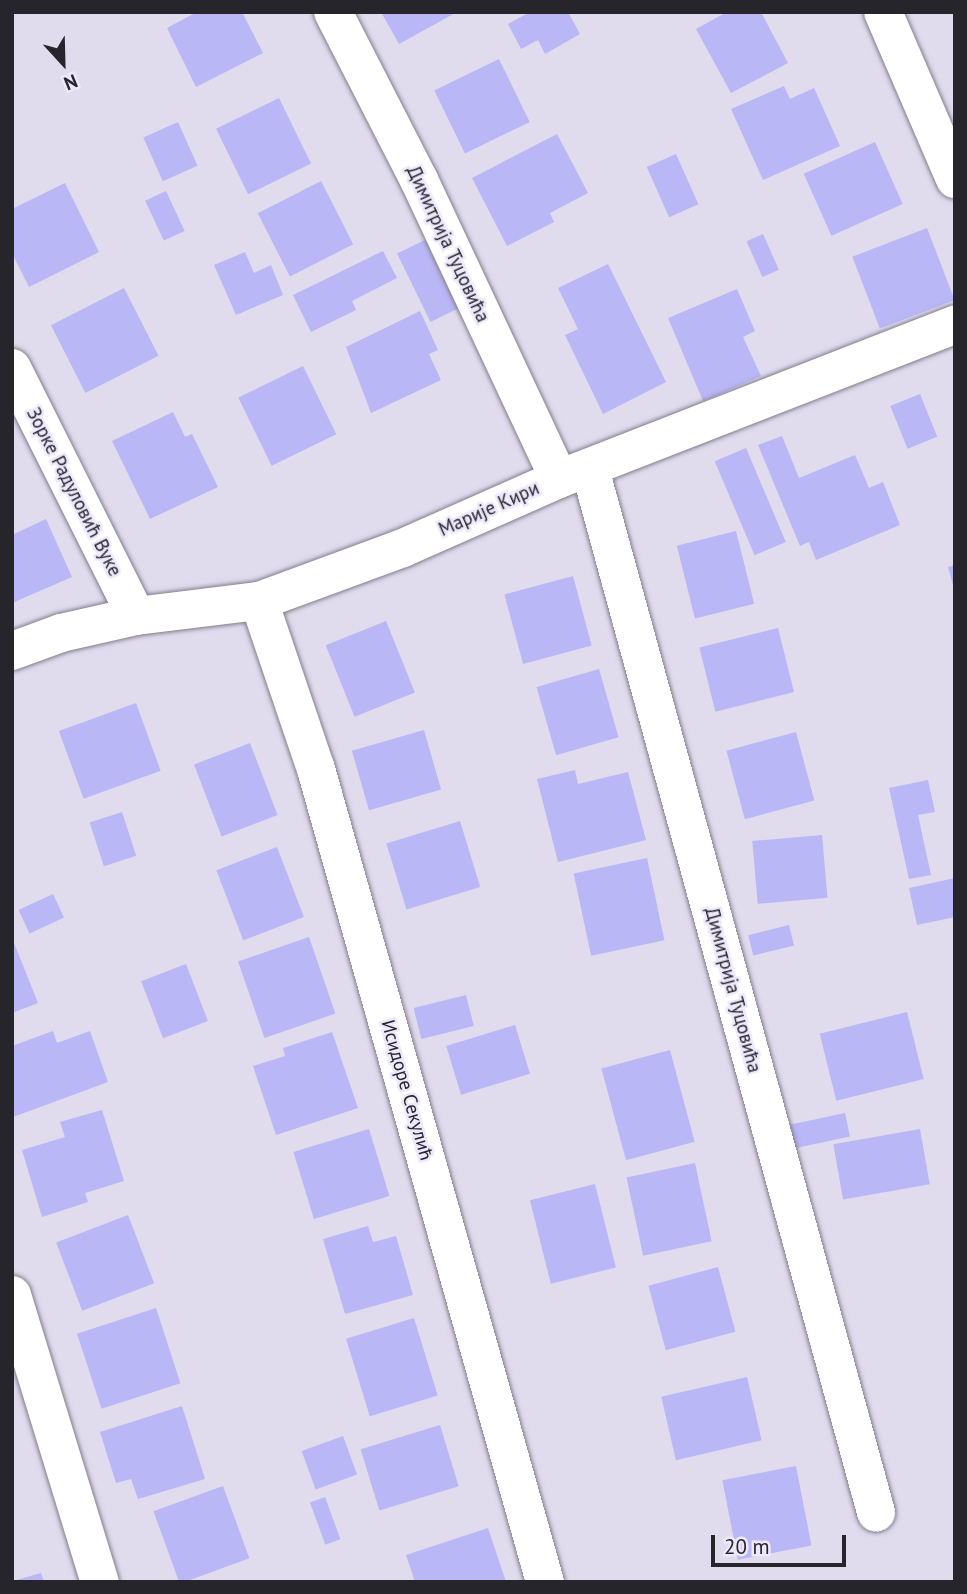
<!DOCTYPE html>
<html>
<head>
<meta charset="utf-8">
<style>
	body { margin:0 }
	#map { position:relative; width:967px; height:1594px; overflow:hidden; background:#e0dbed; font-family:"PT Sans",sans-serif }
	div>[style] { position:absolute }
	.building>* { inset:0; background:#b9b7f5; transform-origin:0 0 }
	.roads { filter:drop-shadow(0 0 2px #827d8e) drop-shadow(0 0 2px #827d8e) }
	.minor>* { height:38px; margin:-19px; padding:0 19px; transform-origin:19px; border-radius:19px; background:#fff }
	.tertiary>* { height:38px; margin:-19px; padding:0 19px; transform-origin:19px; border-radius:19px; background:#fff }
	span { translate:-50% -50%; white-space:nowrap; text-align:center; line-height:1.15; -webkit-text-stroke:5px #ede8fb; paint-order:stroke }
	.street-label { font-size:19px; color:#27252c }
	.frame { position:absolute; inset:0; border:14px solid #27252c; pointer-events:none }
	.north { position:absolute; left:28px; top:28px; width:70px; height:70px; -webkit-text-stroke:5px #ede8fb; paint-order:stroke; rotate:158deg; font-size:19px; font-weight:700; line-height:28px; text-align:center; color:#27252c }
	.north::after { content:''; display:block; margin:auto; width:24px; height:32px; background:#27252c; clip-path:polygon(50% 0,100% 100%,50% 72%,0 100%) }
	.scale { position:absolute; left:711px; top:1535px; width:135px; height:32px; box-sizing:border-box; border:4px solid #27252c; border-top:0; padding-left:9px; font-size:21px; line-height:24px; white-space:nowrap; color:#27252c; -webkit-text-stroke:5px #ede8fb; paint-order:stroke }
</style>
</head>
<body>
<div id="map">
	<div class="building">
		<div style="clip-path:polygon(197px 12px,242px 12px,263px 53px,196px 87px,167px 28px)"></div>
		<div style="clip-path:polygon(381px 12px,457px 12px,399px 44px)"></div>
		<div style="clip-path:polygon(530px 12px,568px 12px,580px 34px,545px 54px,538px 40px,521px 49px,508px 24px)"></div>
		<div style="clip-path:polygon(727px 12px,761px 12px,788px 63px,731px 93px,696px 29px)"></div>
		<div style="left:499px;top:59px;width:70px;height:72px;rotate:64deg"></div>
		<div style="clip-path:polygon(784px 86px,790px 99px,814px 88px,840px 146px,763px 180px,731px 109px)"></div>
		<div style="left:279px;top:98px;width:73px;height:70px;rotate:64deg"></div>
		<div style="left:178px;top:122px;width:48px;height:38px;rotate:66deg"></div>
		<div style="clip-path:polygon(557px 134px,588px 193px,550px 213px,554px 222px,507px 246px,472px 178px)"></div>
		<div style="left:875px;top:142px;width:68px;height:78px;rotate:66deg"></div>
		<div style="left:676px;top:154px;width:55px;height:32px;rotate:66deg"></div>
		<div style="left:321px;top:181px;width:71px;height:71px;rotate:63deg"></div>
		<div style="clip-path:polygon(65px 183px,99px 252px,29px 287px,12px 253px,12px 209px)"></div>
		<div style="left:166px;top:191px;width:44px;height:23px;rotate:65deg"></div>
		<div style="left:927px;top:228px;width:77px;height:80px;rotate:69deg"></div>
		<div style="left:763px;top:234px;width:39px;height:18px;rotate:66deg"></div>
		<div style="left:425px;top:240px;width:76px;height:31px;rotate:64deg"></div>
		<div style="clip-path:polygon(383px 251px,397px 278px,352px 301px,356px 310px,311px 332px,293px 295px)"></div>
		<div style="clip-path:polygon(245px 252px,254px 273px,271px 265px,283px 295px,236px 315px,214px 265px)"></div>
		<div style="clip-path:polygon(608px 264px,666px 382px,603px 414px,565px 335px,578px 329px,558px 288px)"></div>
		<div style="left:124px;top:288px;width:76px;height:82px;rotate:63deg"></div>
		<div style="clip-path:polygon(737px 289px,755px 331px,743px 337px,761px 376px,703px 401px,668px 318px)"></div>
		<div style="clip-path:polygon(420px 311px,438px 350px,429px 354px,441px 380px,371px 413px,346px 347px)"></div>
		<div style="left:303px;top:366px;width:76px;height:72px;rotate:64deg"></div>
		<div style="left:920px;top:394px;width:46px;height:32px;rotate:68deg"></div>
		<div style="clip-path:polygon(173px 412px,185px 437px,192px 434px,218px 487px,150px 519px,112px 441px)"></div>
		<div style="clip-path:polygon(782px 436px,799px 478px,855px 455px,869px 488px,883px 482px,900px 525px,816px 560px,809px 542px,800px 546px,758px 445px)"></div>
		<div style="left:746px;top:448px;width:102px;height:34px;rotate:67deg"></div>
		<div style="clip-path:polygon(46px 519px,72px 577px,12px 603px,12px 535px)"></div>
		<div style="left:736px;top:531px;width:75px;height:61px;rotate:76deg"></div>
		<div style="clip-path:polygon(955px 565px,955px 589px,954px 589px,948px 567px)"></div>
		<div style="left:573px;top:576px;width:72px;height:71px;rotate:75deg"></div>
		<div style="left:386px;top:621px;width:77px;height:65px;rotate:68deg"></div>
		<div style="left:778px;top:628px;width:66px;height:81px;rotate:76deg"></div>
		<div style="left:599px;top:669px;width:71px;height:65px;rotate:74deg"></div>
		<div style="left:136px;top:703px;width:72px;height:82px;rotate:70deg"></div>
		<div style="left:424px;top:730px;width:62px;height:75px;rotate:74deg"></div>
		<div style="left:796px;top:732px;width:71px;height:72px;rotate:75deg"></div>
		<div style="left:250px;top:743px;width:77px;height:60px;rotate:69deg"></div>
		<div style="clip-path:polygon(575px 770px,578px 784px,628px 772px,646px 840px,558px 862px,537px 779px)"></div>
		<div style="clip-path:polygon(928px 780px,935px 812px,918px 815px,931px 875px,909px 879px,889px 788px)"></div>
		<div style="left:122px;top:812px;width:46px;height:34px;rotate:72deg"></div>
		<div style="left:460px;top:821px;width:69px;height:77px;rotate:73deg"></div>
		<div style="left:822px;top:835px;width:63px;height:70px;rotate:85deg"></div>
		<div style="left:277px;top:847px;width:75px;height:65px;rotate:69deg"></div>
		<div style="left:647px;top:858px;width:84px;height:75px;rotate:78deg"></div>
		<div style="clip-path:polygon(955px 878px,955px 917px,917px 925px,909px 888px)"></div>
		<div style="left:53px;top:894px;width:26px;height:38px;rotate:65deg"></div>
		<div style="left:789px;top:925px;width:21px;height:42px;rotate:76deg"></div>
		<div style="left:309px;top:937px;width:81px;height:75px;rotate:71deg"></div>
		<div style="clip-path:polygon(12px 938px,38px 1003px,12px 1013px)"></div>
		<div style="left:186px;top:964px;width:61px;height:48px;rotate:69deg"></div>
		<div style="left:466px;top:995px;width:32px;height:54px;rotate:76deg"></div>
		<div style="left:907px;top:1012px;width:69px;height:90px;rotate:76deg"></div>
		<div style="left:515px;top:1025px;width:51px;height:72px;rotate:73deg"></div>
		<div style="clip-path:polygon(53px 1031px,57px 1043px,90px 1031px,108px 1082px,13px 1117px,12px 1046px)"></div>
		<div style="clip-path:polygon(332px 1032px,358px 1108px,276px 1135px,253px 1066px,285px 1056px,283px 1048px)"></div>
		<div style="left:670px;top:1050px;width:95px;height:71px;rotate:75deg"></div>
		<div style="clip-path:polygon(102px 1110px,124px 1181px,85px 1193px,88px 1202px,42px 1217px,22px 1150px,65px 1137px,60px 1122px)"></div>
		<div style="left:845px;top:1113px;width:24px;height:60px;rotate:78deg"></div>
		<div style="left:369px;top:1129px;width:70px;height:79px;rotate:73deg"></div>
		<div style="left:920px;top:1129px;width:56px;height:88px;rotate:80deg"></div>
		<div style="left:695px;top:1163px;width:80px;height:70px;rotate:78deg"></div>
		<div style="left:595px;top:1184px;width:86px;height:67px;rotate:76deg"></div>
		<div style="left:128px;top:1215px;width:73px;height:77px;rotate:69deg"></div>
		<div style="clip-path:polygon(368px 1226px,373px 1242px,396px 1236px,413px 1295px,345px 1314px,323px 1239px)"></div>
		<div style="left:718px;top:1267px;width:67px;height:72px;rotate:75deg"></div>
		<div style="left:156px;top:1308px;width:79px;height:83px;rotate:72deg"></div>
		<div style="left:414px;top:1318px;width:81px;height:71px;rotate:73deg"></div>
		<div style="left:747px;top:1377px;width:65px;height:88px;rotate:77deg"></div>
		<div style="clip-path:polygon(182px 1406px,205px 1479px,138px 1499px,131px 1479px,116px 1483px,100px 1432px)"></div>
		<div style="left:440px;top:1425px;width:64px;height:83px;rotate:73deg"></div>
		<div style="left:343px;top:1436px;width:41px;height:44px;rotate:70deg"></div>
		<div style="left:796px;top:1466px;width:81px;height:75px;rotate:79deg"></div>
		<div style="left:223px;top:1486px;width:77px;height:74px;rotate:70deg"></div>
		<div style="left:325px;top:1497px;width:45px;height:16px;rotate:70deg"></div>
		<div style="clip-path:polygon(488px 1528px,506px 1582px,415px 1582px,406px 1555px)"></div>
		<div style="clip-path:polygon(41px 1573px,44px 1582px,13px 1582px,13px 1581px)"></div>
	</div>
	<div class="roads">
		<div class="minor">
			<div style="left:333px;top:12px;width:189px;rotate:62.9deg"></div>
			<div style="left:419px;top:180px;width:330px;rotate:64.9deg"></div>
			<div style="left:12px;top:368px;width:277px;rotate:63.4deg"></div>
			<div style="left:590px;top:469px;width:1082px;rotate:74.67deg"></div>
			<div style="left:259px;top:601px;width:177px;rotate:71.3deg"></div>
			<div style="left:316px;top:769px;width:845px;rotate:74.27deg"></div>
			<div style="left:12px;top:651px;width:52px;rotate:-20.2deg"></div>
			<div style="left:61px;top:633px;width:77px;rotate:-12.8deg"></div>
			<div style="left:136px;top:616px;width:124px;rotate:-7deg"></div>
			<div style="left:259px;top:601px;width:153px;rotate:-20.2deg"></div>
			<div style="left:403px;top:548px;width:171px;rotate:-23.9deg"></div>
			<div style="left:559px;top:479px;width:425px;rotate:-21.3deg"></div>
			<div style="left:12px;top:1295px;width:300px;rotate:73deg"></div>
		</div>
		<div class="tertiary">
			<div style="left:883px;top:12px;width:182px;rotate:66.7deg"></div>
		</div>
	</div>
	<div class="street-label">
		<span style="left:448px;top:244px;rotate:65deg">Димитрија Туцовића</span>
		<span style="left:74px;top:492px;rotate:63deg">Зорке Радуловић Вуке</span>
		<span style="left:489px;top:509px;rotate:-24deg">Марије Кири</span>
		<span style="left:733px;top:990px;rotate:75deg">Димитрија Туцовића</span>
		<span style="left:407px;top:1090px;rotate:74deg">Исидоре Секулић</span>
	</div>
	<div class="frame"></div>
	<div class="north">N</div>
	<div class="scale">20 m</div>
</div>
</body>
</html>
